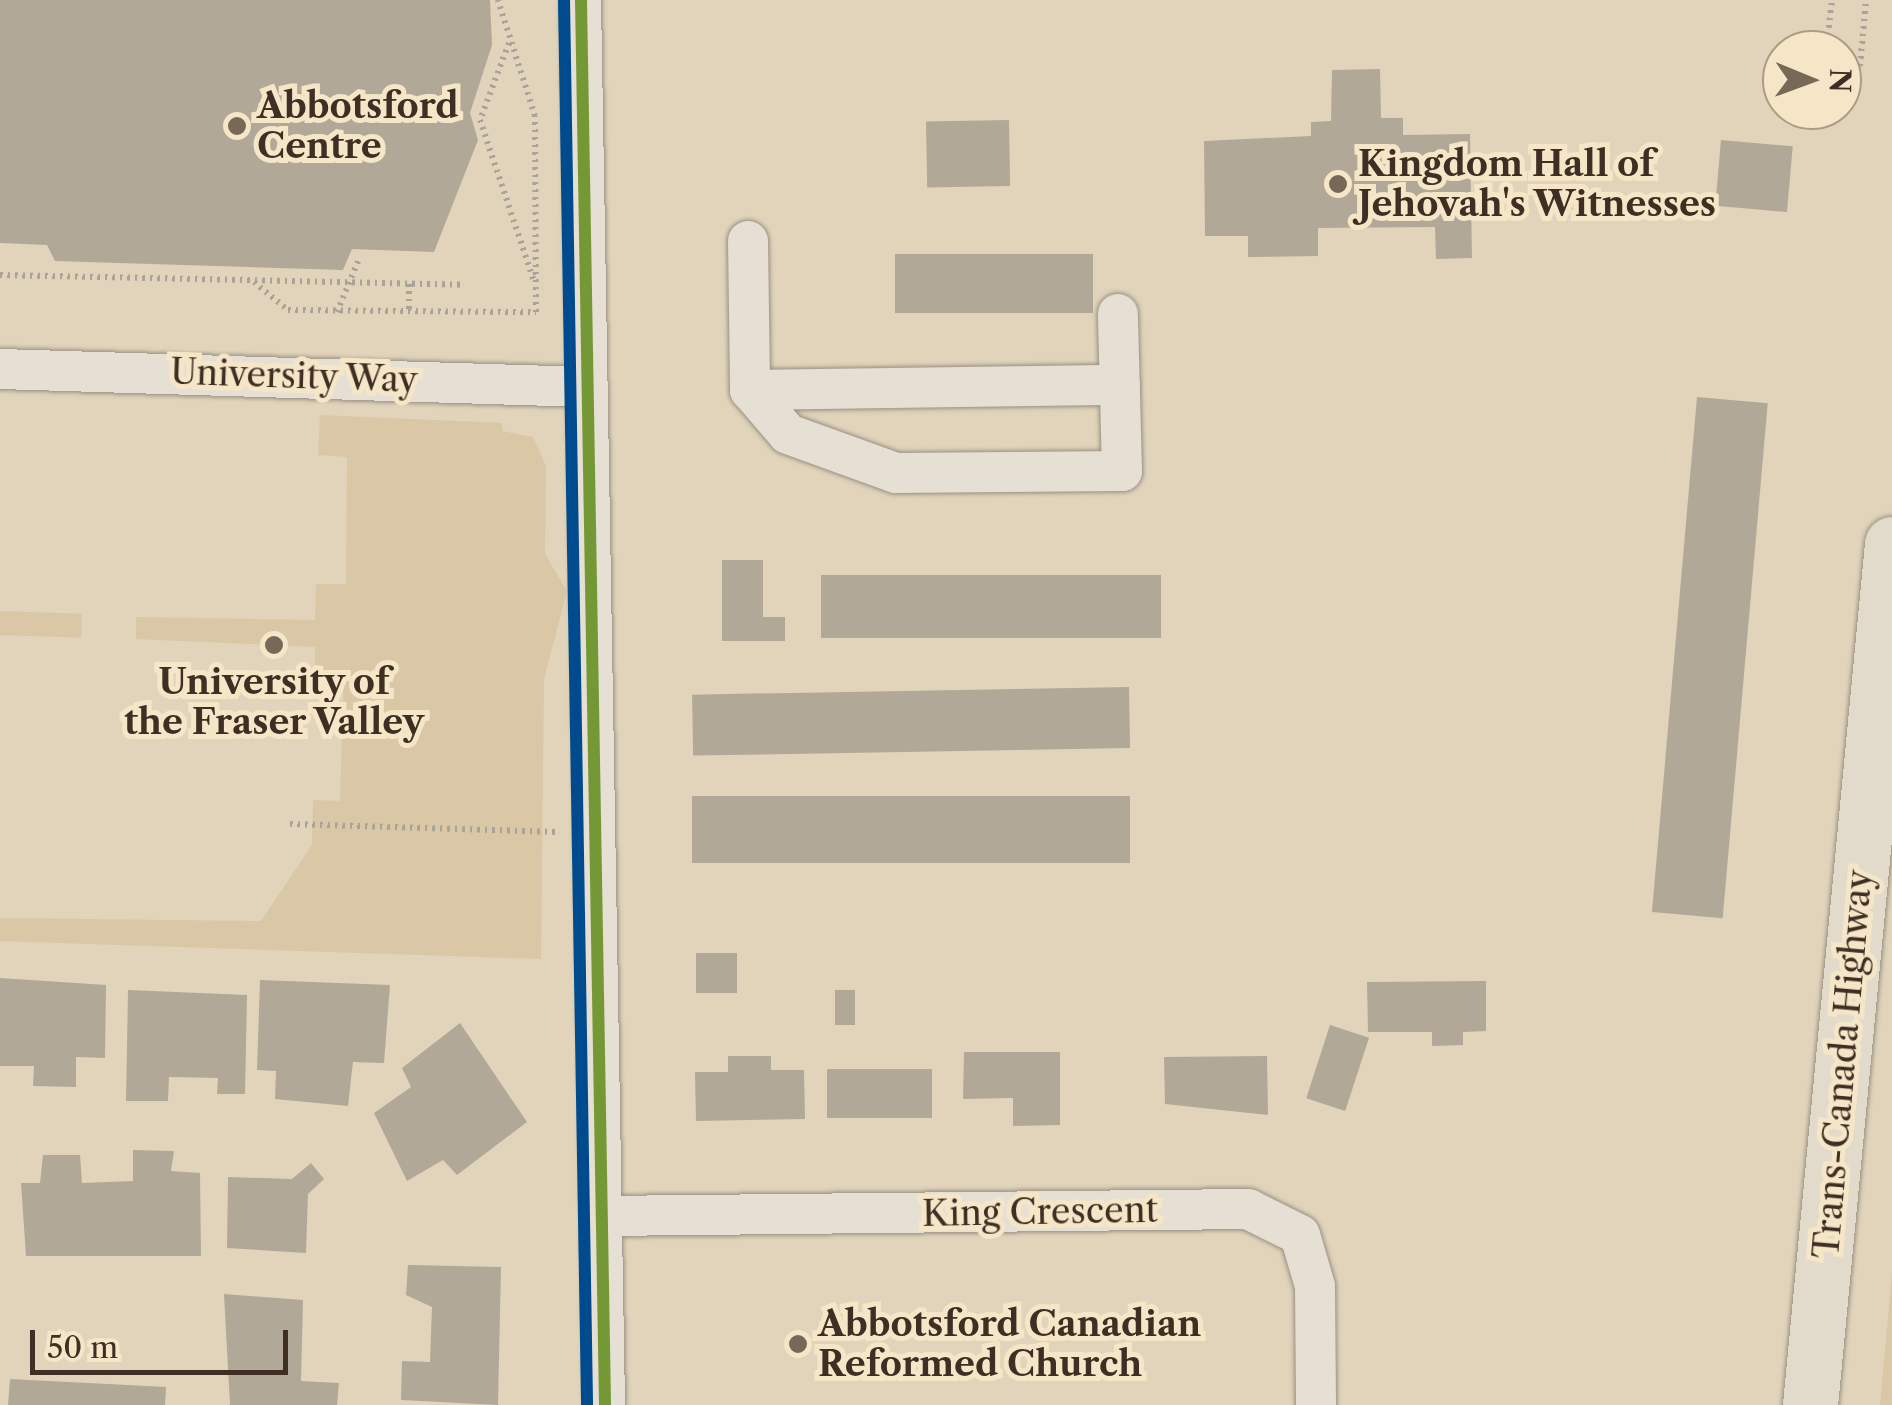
<!DOCTYPE html>
<html>
<head>
<meta charset="utf-8">
<style>
	body { margin:0 }
	#map { position:relative; width:1892px; height:1405px; overflow:hidden; background:#e1d4bb; font-family:"Libre Caslon Text",serif }
	div>[style] { position:absolute }
	.green>* { inset:0; background:#d9c7a6; transform-origin:0 0 }
	.building>* { inset:0; background:#b2a897; transform-origin:0 0 }
	.path>* { height:6px; margin-top:-3px; transform-origin:0; background:repeating-linear-gradient(90deg,#aaa398 0 2.5px,transparent 0 7.5px) }
	.roads { filter:drop-shadow(0 0 2px #9a9081) drop-shadow(0 0 2px #9a9081) }
	.minor>* { height:40px; margin:-20px; padding:0 20px; transform-origin:20px; border-radius:20px; background:#e6dfd3 }
	.highway>* { height:55px; margin:-27.5px; padding:0 27.5px; transform-origin:27.5px; border-radius:27.5px; background:#e2dacb }
	.bus-1>* { height:12px; margin:-6px; padding:0 6px; transform-origin:6px; border-radius:6px; background:#759837 }
	.bus-2>* { height:12px; margin:-6px; padding:0 6px; transform-origin:6px; border-radius:6px; background:#004b8d }
	.dots>* { width:28px; height:28px; translate:-50% -50%; box-sizing:border-box; border:5px solid #f6e6c8; border-radius:50% }
	span { translate:-50% -50%; white-space:nowrap; text-align:center; line-height:1.15; -webkit-text-stroke:10px #f6e6c8; paint-order:stroke }
	.poi-label { font-size:35px; color:#3e2e23; font-weight:700 }
	.left { translate:0 -50%; text-align:left }
	.street-label { font-size:35px; color:#3e2e23 }
	.north { position:absolute; left:1762px; top:30px; width:100px; height:100px; box-sizing:border-box; background:#f6e6c8; border:2px solid #ac9c86; border-radius:50%; rotate:91deg; font-size:28px; font-weight:700; line-height:40px; text-align:center; color:#3e2e23 }
	.north::after { content:''; display:block; margin:auto; width:35px; height:45px; background:#776858; clip-path:polygon(50% 0,100% 100%,50% 72%,0 100%) }
	.scale { position:absolute; left:30px; top:1330px; width:258px; height:45px; box-sizing:border-box; border:5px solid #3e2e23; border-top:0; padding-left:12px; font-size:30px; line-height:35px; white-space:nowrap; color:#3e2e23; -webkit-text-stroke:8px #f6e6c8; paint-order:stroke }
</style>
</head>
<body>
<div id="map">
	<div class="green">
		<div style="clip-path:polygon(320px 415px,502px 423px,502px 431px,533px 437px,546px 466px,545px 554px,567px 591px,544px 679px,541px 959px,0 941px,0 918px,261px 921px,312px 845px,313px 800px,340px 801px,344px 675px,315px 673px,315px 647px,136px 639px,136px 617px,315px 620px,316px 584px,346px 584px,347px 457px,318px 455px)"></div>
		<div style="left:0;top:611px;width:82px;height:24px;rotate:2deg"></div>
		<div style="clip-path:polygon(1892px 1274px,1892px 1405px,1880px 1405px)"></div>
	</div>
	<div class="building">
		<div style="clip-path:polygon(0 0,490px 0,492px 45px,470px 113px,478px 140px,434px 252px,352px 249px,343px 270px,55px 261px,47px 245px,0 243px)"></div>
		<div style="clip-path:polygon(1380px 69px,1381px 118px,1403px 118px,1403px 135px,1470px 134px,1472px 258px,1436px 259px,1435px 227px,1318px 228px,1318px 256px,1248px 257px,1248px 236px,1205px 236px,1204px 141px,1311px 136px,1311px 122px,1331px 121px,1332px 70px)"></div>
		<div style="left:1009px;top:120px;width:66px;height:83px;rotate:89deg"></div>
		<div style="left:1721px;top:140px;width:72px;height:66px;rotate:5deg"></div>
		<div style="left:895px;top:254px;width:198px;height:59px"></div>
		<div style="left:1697px;top:397px;width:71px;height:517px;rotate:5deg"></div>
		<div style="clip-path:polygon(722px 560px,763px 560px,763px 617px,785px 617px,785px 641px,722px 641px)"></div>
		<div style="left:1161px;top:575px;width:63px;height:340px;rotate:90deg"></div>
		<div style="left:1129px;top:687px;width:61px;height:437px;rotate:89deg"></div>
		<div style="left:1130px;top:796px;width:67px;height:438px;rotate:90deg"></div>
		<div style="left:696px;top:953px;width:41px;height:40px"></div>
		<div style="clip-path:polygon(0 978px,106px 985px,105px 1058px,76px 1057px,76px 1087px,33px 1086px,34px 1066px,0 1066px)"></div>
		<div style="clip-path:polygon(260px 980px,390px 985px,384px 1063px,353px 1062px,348px 1106px,275px 1099px,276px 1071px,257px 1070px)"></div>
		<div style="clip-path:polygon(1486px 981px,1486px 1031px,1463px 1032px,1463px 1045px,1432px 1046px,1432px 1032px,1368px 1032px,1367px 982px)"></div>
		<div style="clip-path:polygon(128px 990px,247px 995px,245px 1094px,217px 1094px,218px 1078px,169px 1077px,168px 1101px,126px 1101px)"></div>
		<div style="left:835px;top:990px;width:20px;height:35px"></div>
		<div style="clip-path:polygon(460px 1023px,527px 1122px,457px 1175px,443px 1160px,407px 1181px,374px 1113px,411px 1087px,402px 1068px)"></div>
		<div style="left:1330px;top:1025px;width:41px;height:77px;rotate:18deg"></div>
		<div style="clip-path:polygon(964px 1052px,1060px 1052px,1060px 1125px,1013px 1126px,1013px 1098px,963px 1099px)"></div>
		<div style="clip-path:polygon(728px 1056px,771px 1056px,771px 1070px,804px 1070px,805px 1119px,696px 1121px,695px 1072px,728px 1072px)"></div>
		<div style="clip-path:polygon(1267px 1056px,1268px 1115px,1165px 1104px,1164px 1057px)"></div>
		<div style="left:932px;top:1069px;width:49px;height:105px;rotate:90deg"></div>
		<div style="clip-path:polygon(133px 1150px,174px 1151px,171px 1171px,200px 1173px,201px 1256px,26px 1256px,21px 1183px,40px 1183px,43px 1155px,80px 1155px,82px 1183px,133px 1181px)"></div>
		<div style="clip-path:polygon(311px 1163px,324px 1179px,308px 1194px,306px 1253px,227px 1248px,228px 1177px,292px 1179px)"></div>
		<div style="clip-path:polygon(408px 1265px,501px 1267px,498px 1405px,401px 1400px,402px 1361px,430px 1362px,432px 1307px,406px 1295px)"></div>
		<div style="clip-path:polygon(224px 1294px,303px 1300px,301px 1381px,339px 1383px,337px 1405px,230px 1405px)"></div>
		<div style="clip-path:polygon(10px 1379px,166px 1387px,165px 1405px,8px 1405px)"></div>
	</div>
	<div class="path">
		<div style="left:509px;top:43px;width:82px;rotate:110.6deg"></div>
		<div style="left:480px;top:120px;width:170px;rotate:71.5deg"></div>
		<div style="left:1826px;top:50px;width:50px;rotate:-83.2deg"></div>
		<div style="left:1842px;top:80px;width:23px;rotate:-38deg"></div>
		<div style="left:1860px;top:66px;width:66px;rotate:-84.8deg"></div>
		<div style="left:0;top:275px;width:465px;rotate:1.2deg"></div>
		<div style="left:254px;top:282px;width:44px;rotate:39.5deg"></div>
		<div style="left:288px;top:310px;width:248px;rotate:0.5deg"></div>
		<div style="left:536px;top:312px;width:196px;rotate:-90.3deg"></div>
		<div style="left:535px;top:116px;width:122px;rotate:-107.7deg"></div>
		<div style="left:409px;top:309px;width:26px;rotate:-90deg"></div>
		<div style="left:337px;top:312px;width:57px;rotate:-67.5deg"></div>
		<div style="left:290px;top:824px;width:268px;rotate:1.7deg"></div>
	</div>
	<div class="roads">
		<div class="minor">
			<div style="left:581px;top:0;width:1405px;rotate:89.02deg"></div>
			<div style="left:748px;top:241px;width:149px;rotate:89.2deg"></div>
			<div style="left:750px;top:390px;width:58px;rotate:49.2deg"></div>
			<div style="left:788px;top:434px;width:115px;rotate:19.9deg"></div>
			<div style="left:896px;top:473px;width:226px;rotate:-0.5deg"></div>
			<div style="left:1122px;top:471px;width:157px;rotate:-91.5deg"></div>
			<div style="left:0;top:369px;width:587px;rotate:1.76deg"></div>
			<div style="left:750px;top:390px;width:370px;rotate:-0.8deg"></div>
			<div style="left:602px;top:1216px;width:646px;rotate:-0.62deg"></div>
			<div style="left:1248px;top:1209px;width:58px;rotate:26.6deg"></div>
			<div style="left:1300px;top:1235px;width:53px;rotate:73.6deg"></div>
			<div style="left:1315px;top:1286px;width:119px;rotate:89.5deg"></div>
		</div>
		<div class="highway">
			<div style="left:1810px;top:1405px;width:865px;rotate:-84.56deg"></div>
		</div>
	</div>
	<div class="bus-1">
		<div style="left:581px;top:0;width:1405px;rotate:89.02deg"></div>
	</div>
	<div class="bus-2">
		<div style="left:564px;top:0;width:1405px;rotate:89.06deg"></div>
	</div>
	<div class="dots">
		<div style="left:237px;top:126px;background:#776858"></div>
		<div style="left:1338px;top:184px;background:#776858"></div>
		<div style="left:274px;top:645px;background:#776858"></div>
		<div style="left:798px;top:1344px;background:#776858"></div>
	</div>
	<div class="poi-label">
		<span class="left" style="left:257px;top:126px">Abbotsford<br>Centre</span>
		<span class="left" style="left:1358px;top:184px">Kingdom Hall of<br>Jehovah's Witnesses</span>
		<span style="left:274px;top:702px">University of<br>the Fraser Valley</span>
		<span class="left" style="left:818px;top:1344px">Abbotsford Canadian<br>Reformed Church</span>
	</div>
	<div class="street-label">
		<span style="left:294px;top:376px;rotate:2deg">University Way</span>
		<span style="left:1843px;top:1064px;rotate:-85deg">Trans-Canada Highway</span>
		<span style="left:1040px;top:1212px;rotate:-1deg">King Crescent</span>
	</div>
	<div class="north">N</div>
	<div class="scale">50 m</div>
</div>
</body>
</html>
